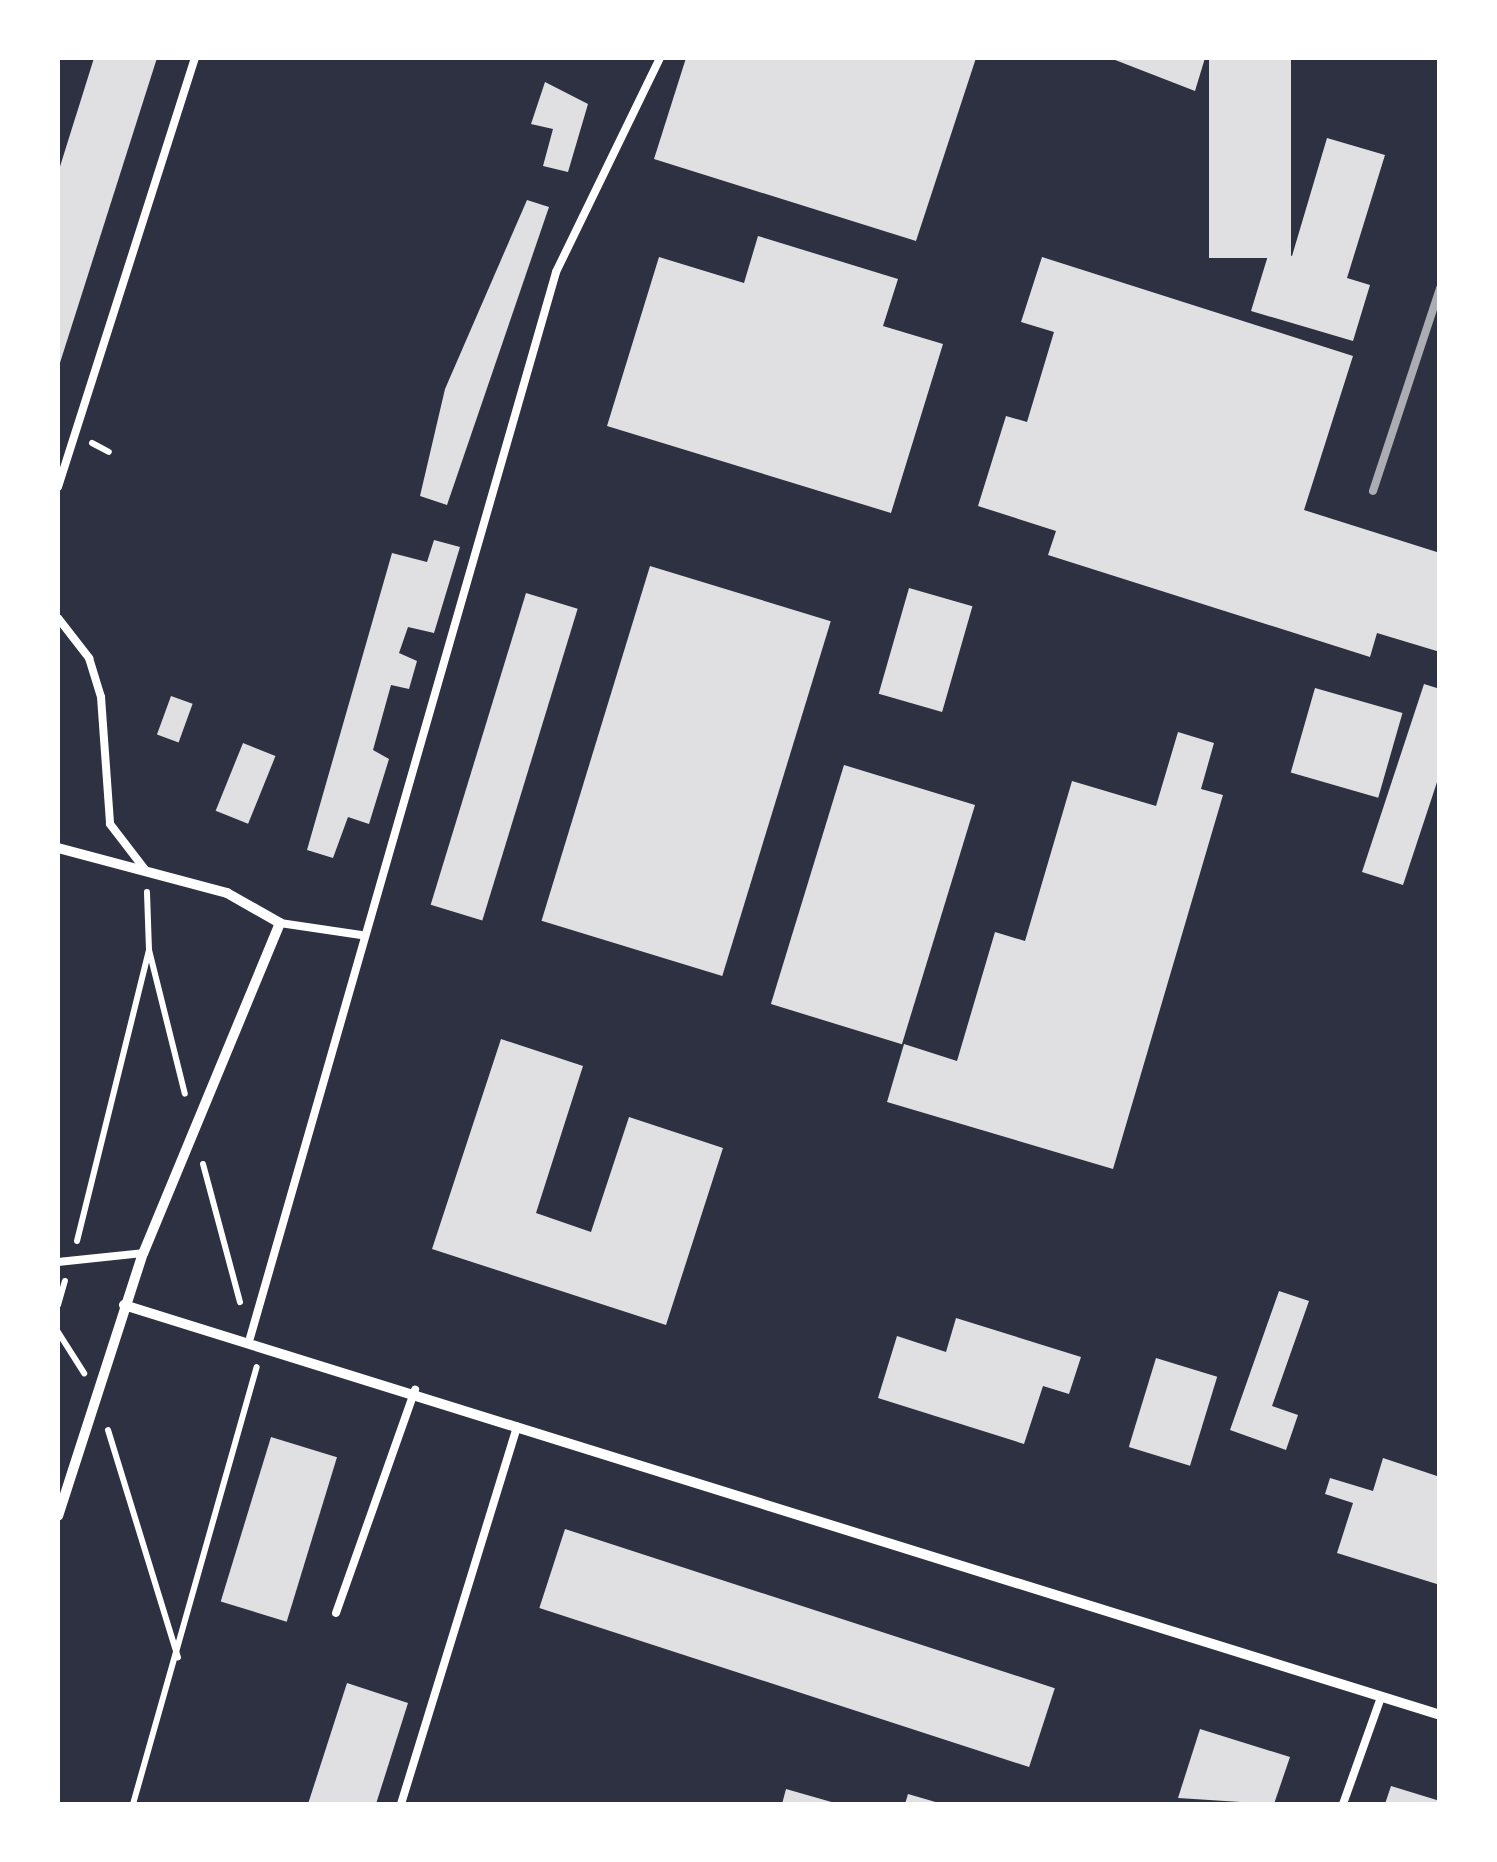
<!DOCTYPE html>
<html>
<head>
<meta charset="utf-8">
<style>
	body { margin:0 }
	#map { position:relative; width:1497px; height:1862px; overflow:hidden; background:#2d3142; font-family:"IBM Plex Sans",sans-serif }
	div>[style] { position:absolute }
	.building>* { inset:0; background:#e0e0e3; transform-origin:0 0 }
	.path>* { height:6px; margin:-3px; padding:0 3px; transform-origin:3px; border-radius:3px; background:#fff }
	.service>* { height:8px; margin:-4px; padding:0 4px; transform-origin:4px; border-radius:4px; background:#fff }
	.minor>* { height:10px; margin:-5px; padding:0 5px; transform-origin:5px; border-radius:5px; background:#fff }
	.rail>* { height:8px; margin:-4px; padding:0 4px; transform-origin:4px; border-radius:4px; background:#abadb3 }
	span { translate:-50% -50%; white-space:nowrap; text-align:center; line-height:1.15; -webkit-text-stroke:9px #fff; paint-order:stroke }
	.frame { position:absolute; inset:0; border:60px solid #fff; pointer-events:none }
</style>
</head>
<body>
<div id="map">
	<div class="building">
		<div style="clip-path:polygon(94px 58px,157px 58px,58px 369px,58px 173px)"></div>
		<div style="clip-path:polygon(686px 58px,976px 58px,916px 241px,654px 159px)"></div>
		<div style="clip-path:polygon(1110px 58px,1205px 58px,1195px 91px)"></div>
		<div style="left:1209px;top:58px;width:82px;height:200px"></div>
		<div style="clip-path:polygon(545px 82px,588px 104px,568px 172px,543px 166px,553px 129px,531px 124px)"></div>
		<div style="clip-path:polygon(1327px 138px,1385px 155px,1347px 278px,1370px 285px,1353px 341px,1251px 311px,1270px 249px,1292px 256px)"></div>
		<div style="clip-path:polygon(527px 200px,549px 207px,447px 505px,420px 496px,445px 389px)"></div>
		<div style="clip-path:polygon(758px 236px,898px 279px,883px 326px,943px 344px,891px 513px,607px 426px,659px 257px,744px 283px)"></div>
		<div style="clip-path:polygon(1042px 257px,1353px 356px,1304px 510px,1440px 553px,1440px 652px,1377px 633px,1370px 657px,1048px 555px,1056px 531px,978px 506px,1006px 416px,1027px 422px,1054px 332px,1021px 322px)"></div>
		<div style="clip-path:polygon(434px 540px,460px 547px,434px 633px,408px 627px,399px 653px,417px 661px,409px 689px,391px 685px,373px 750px,389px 759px,369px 824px,348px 817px,333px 858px,307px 850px,392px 553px,427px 562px)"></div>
		<div style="left:650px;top:566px;width:189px;height:371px;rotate:17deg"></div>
		<div style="left:909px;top:588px;width:66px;height:110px;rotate:16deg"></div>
		<div style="left:526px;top:593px;width:54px;height:326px;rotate:17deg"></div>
		<div style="clip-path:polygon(1424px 684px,1440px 689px,1440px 773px,1403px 885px,1362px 872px)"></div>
		<div style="left:1315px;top:688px;width:91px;height:88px;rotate:16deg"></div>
		<div style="left:171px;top:696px;width:23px;height:41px;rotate:20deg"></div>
		<div style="clip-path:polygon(1178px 732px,1214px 743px,1201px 789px,1223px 795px,1113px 1169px,887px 1102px,904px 1044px,957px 1061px,995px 932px,1025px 941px,1072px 781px,1156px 806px)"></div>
		<div style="left:243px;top:743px;width:35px;height:73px;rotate:22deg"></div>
		<div style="left:844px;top:765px;width:137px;height:250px;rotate:17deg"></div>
		<div style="clip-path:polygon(501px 1039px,583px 1066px,536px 1213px,591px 1232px,629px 1117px,723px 1148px,666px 1325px,432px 1249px)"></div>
		<div style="clip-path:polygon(1279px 1291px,1309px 1301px,1272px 1406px,1298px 1415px,1286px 1450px,1230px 1430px)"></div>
		<div style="clip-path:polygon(956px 1318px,1081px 1357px,1069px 1394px,1043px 1386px,1024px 1444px,878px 1398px,897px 1336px,946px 1352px)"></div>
		<div style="left:1156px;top:1358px;width:64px;height:93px;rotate:17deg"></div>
		<div style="left:271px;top:1437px;width:69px;height:172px;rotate:17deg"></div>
		<div style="clip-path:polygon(1383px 1458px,1440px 1477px,1440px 1585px,1337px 1553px,1353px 1503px,1325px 1494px,1330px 1478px,1373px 1491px)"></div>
		<div style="left:565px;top:1529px;width:515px;height:83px;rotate:18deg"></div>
		<div style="clip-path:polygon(347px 1683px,408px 1703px,376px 1804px,308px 1804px)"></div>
		<div style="clip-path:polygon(1200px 1729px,1290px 1757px,1274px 1804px,1178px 1798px)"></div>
		<div style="clip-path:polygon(1391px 1786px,1440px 1801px,1440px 1804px,1385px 1804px)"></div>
		<div style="clip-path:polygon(786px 1789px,835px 1803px,835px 1804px,782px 1804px)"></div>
		<div style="clip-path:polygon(908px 1794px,939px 1803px,939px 1804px,905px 1804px)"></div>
	</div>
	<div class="path">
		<div style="left:92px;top:443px;width:19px;rotate:28deg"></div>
		<div style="left:149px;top:950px;width:148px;rotate:76deg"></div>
		<div style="left:203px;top:1164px;width:143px;rotate:75deg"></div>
		<div style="left:77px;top:1241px;width:300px;rotate:-76.1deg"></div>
		<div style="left:149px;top:950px;width:58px;rotate:-92deg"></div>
		<div style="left:58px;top:1305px;width:25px;rotate:-74deg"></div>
		<div style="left:58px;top:1332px;width:49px;rotate:57.6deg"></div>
		<div style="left:108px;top:1430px;width:238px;rotate:72.9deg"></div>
		<div style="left:133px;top:1804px;width:454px;rotate:-74.2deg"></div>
	</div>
	<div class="service">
		<div style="left:58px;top:487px;width:450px;rotate:-72.3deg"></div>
		<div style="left:58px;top:618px;width:51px;rotate:52.2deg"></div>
		<div style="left:89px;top:658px;width:41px;rotate:72.9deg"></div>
		<div style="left:101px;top:697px;width:127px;rotate:85.9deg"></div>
		<div style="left:110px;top:824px;width:59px;rotate:52.5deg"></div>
		<div style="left:280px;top:923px;width:82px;rotate:8.4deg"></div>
		<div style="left:58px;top:1262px;width:85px;rotate:-6deg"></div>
		<div style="left:250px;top:1338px;width:1109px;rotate:-73.98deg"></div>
		<div style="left:556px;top:272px;width:238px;rotate:-64.1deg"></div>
		<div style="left:336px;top:1613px;width:237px;rotate:-70.5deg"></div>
		<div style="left:401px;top:1804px;width:395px;rotate:-72.9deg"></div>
		<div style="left:1343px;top:1804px;width:114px;rotate:-70.4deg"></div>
	</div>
	<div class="minor">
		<div style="left:58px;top:848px;width:175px;rotate:14.9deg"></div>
		<div style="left:227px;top:893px;width:61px;rotate:29.5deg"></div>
		<div style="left:280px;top:923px;width:357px;rotate:112.5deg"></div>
		<div style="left:143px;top:1253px;width:276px;rotate:107.9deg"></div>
		<div style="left:124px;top:1305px;width:1378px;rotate:17.3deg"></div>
	</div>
	<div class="rail">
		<div style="left:1373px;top:491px;width:214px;rotate:-71.7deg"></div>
	</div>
	<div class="frame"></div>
</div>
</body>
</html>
